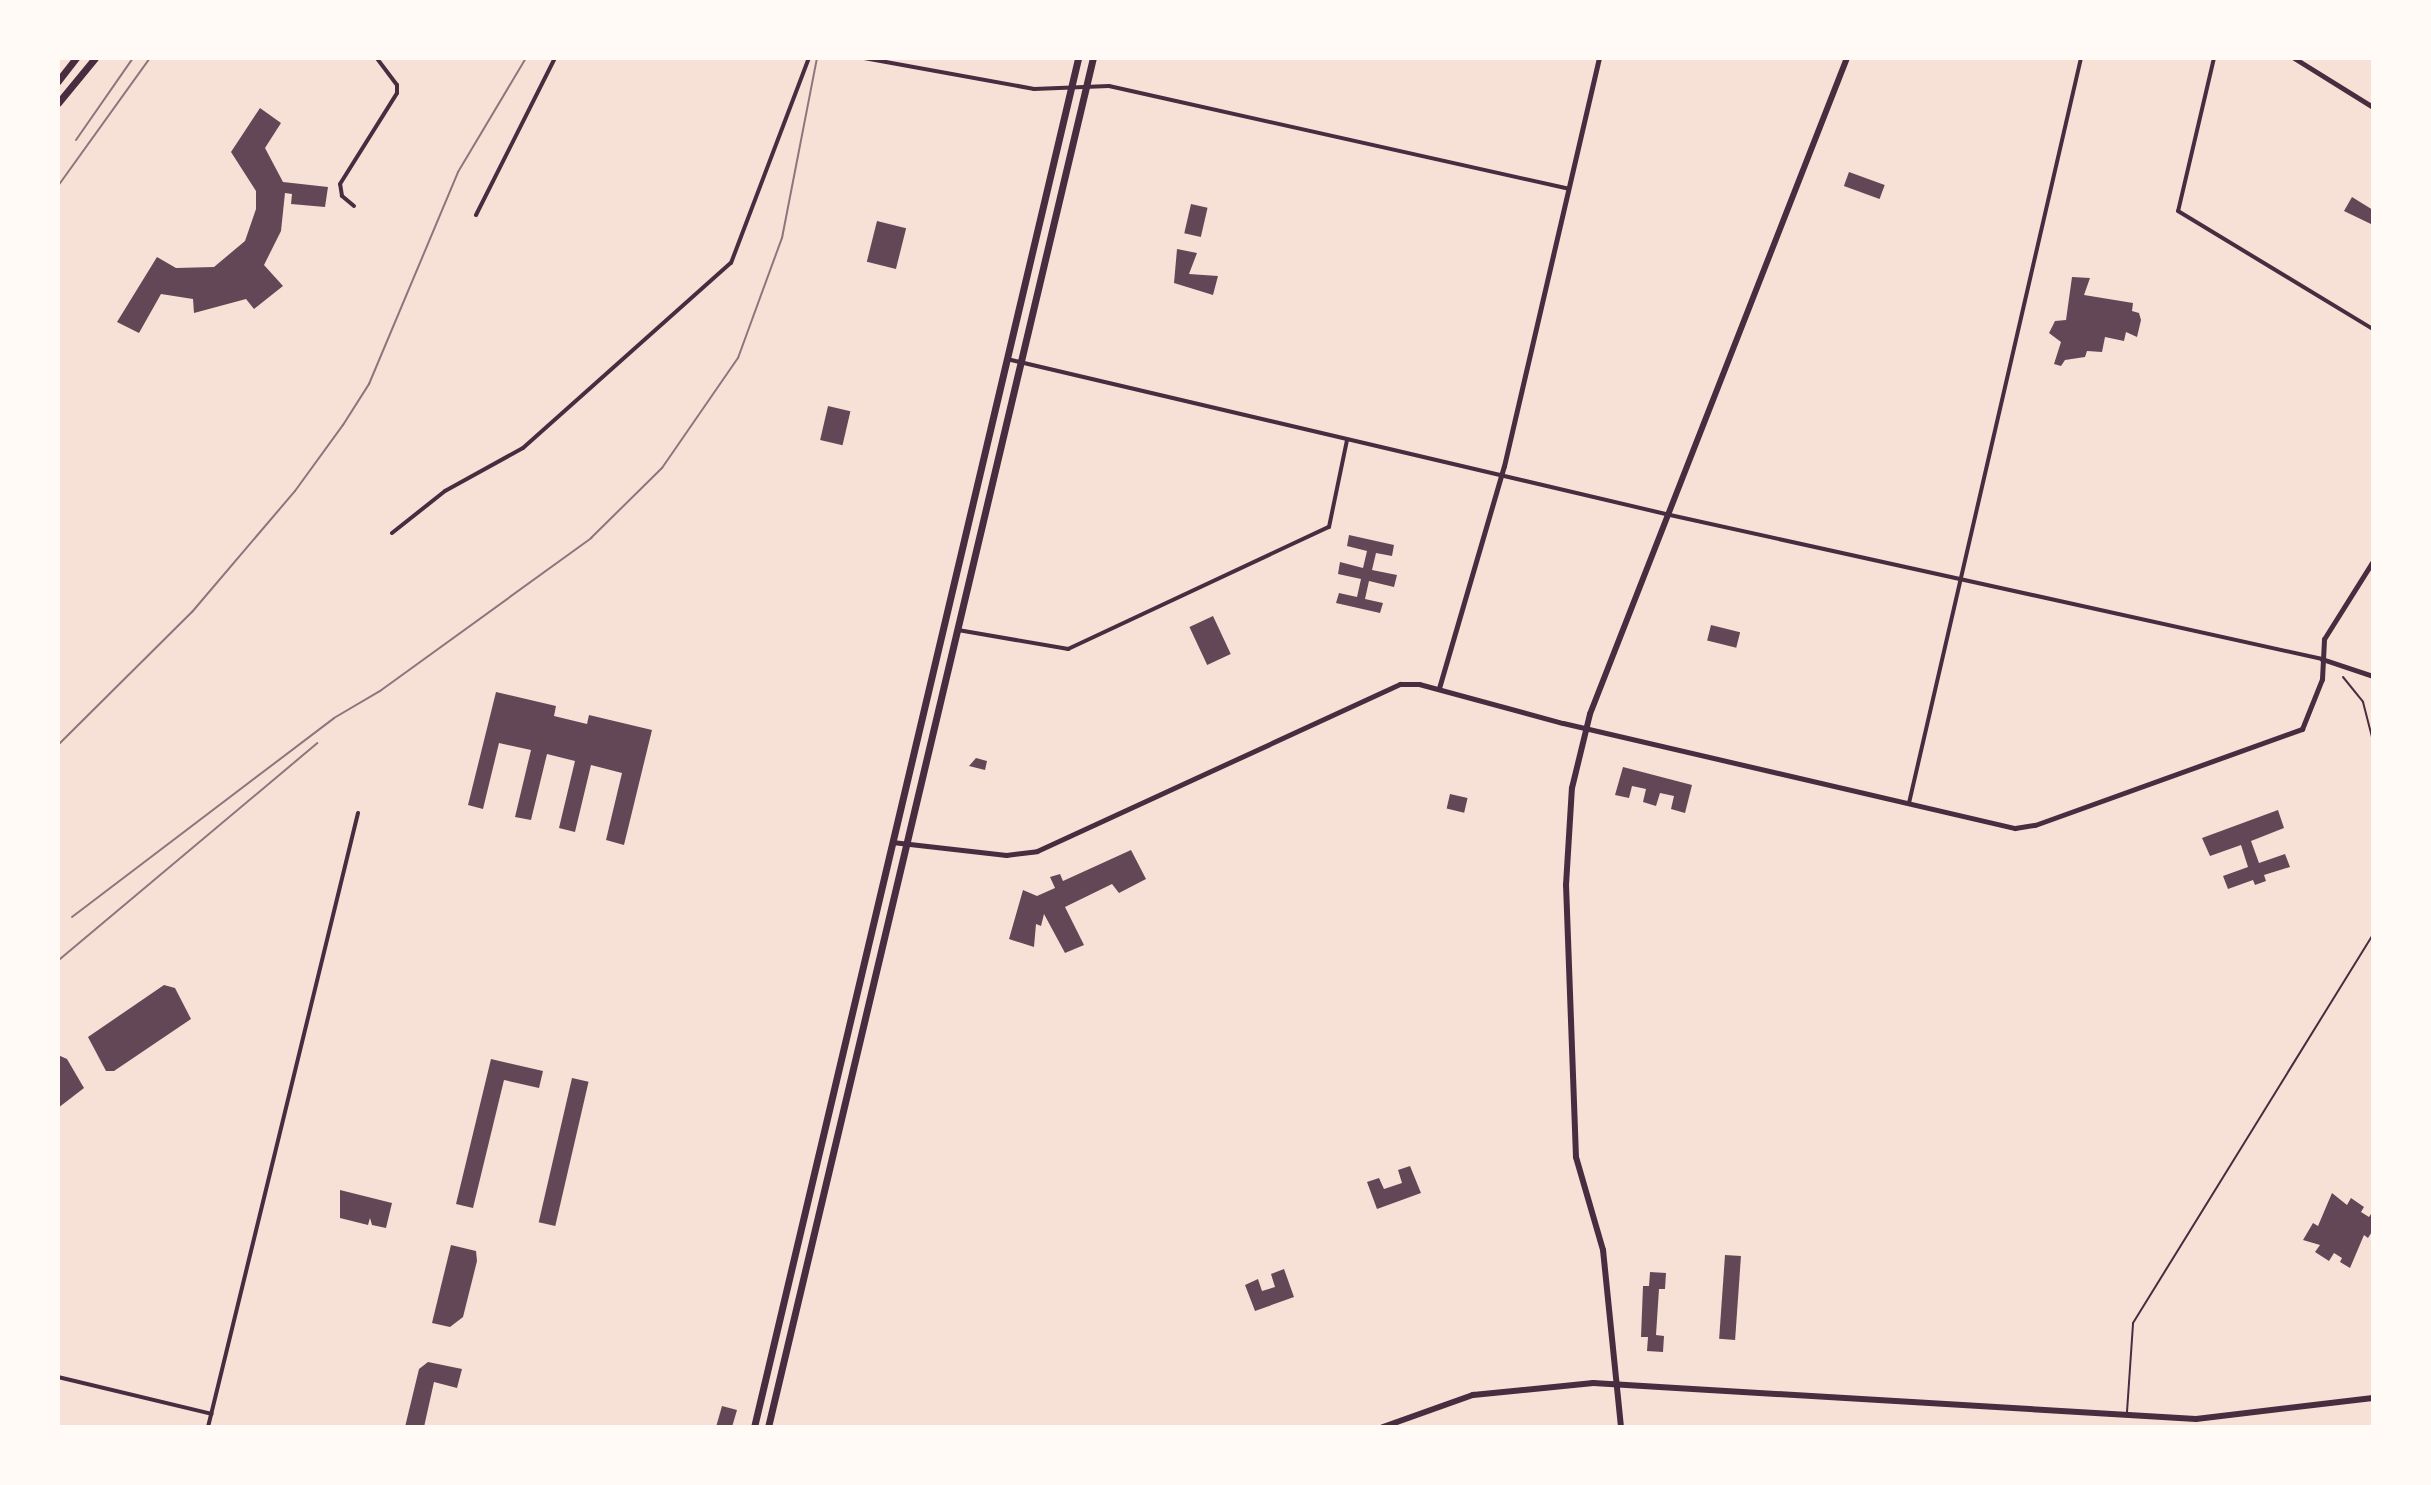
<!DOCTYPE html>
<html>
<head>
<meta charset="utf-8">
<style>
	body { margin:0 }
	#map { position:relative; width:2431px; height:1485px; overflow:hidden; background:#f7e1d7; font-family:Commissioner,sans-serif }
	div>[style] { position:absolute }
	.building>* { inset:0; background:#644757; transform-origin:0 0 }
	.path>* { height:2px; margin:-1px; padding:0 1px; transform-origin:1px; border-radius:1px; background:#4a2c40 }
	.service>* { height:2px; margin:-1px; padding:0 1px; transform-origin:1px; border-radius:1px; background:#4a2c40 }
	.minor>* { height:4px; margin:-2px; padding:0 2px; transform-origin:2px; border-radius:2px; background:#4a2c40 }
	.tertiary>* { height:5px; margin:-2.5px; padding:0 2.5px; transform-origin:2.5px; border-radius:2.5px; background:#4a2c40 }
	.secondary>* { height:6px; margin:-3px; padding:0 3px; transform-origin:3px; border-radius:3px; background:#4a2c40 }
	.primary>* { height:7px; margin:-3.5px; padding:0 3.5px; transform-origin:3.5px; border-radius:3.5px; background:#4a2c40 }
	.rail>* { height:2px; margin:-1px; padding:0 1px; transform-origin:1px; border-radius:1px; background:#8f747c }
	span { translate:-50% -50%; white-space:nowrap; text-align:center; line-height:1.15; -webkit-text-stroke:7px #fffaf5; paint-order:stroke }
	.frame { position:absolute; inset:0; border:60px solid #fffaf5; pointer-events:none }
</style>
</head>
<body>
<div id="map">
	<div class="building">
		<div style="clip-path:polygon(260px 108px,281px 123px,265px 148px,283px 182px,328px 187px,325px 207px,291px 204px,292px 194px,285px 193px,281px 231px,264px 265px,283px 286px,254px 309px,246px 299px,194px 313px,193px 299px,161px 294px,139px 333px,117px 322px,157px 257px,176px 268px,214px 267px,245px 241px,256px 209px,256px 191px,231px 152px)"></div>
		<div style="left:1849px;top:172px;width:38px;height:15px;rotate:20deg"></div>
		<div style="clip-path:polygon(2352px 197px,2373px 210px,2373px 225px,2344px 211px)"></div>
		<div style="left:1191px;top:204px;width:17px;height:30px;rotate:13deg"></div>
		<div style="left:877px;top:221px;width:30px;height:42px;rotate:14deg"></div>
		<div style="clip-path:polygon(1177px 249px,1197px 253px,1189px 274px,1218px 276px,1213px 295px,1174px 283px)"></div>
		<div style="clip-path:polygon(2072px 277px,2090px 278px,2084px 295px,2133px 303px,2132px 311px,2139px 313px,2141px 320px,2137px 337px,2126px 332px,2124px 341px,2105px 337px,2102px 352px,2087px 351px,2085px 357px,2065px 360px,2061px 366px,2054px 364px,2061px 342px,2049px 333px,2055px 321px,2066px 320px)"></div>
		<div style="left:828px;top:406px;width:23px;height:35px;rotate:13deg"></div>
		<div style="clip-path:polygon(1349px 535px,1394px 545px,1392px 556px,1376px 553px,1372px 570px,1397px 575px,1394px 587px,1369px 581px,1365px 599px,1383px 603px,1380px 613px,1336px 603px,1339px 593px,1357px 597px,1361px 579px,1338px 574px,1340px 562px,1363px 568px,1367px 551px,1347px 546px)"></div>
		<div style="left:1213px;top:616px;width:42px;height:26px;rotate:65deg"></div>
		<div style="left:1711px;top:625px;width:30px;height:16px;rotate:14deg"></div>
		<div style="clip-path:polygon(496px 692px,556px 706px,554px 716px,587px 724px,589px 715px,652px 730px,624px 845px,606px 840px,622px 773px,591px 765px,575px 832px,559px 828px,575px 761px,547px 754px,531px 820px,515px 817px,531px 750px,499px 743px,483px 809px,468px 805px)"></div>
		<div style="clip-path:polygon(976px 758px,987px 761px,985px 770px,969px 766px)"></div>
		<div style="clip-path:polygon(1623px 767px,1692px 785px,1685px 813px,1671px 809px,1674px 796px,1660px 793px,1656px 806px,1643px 802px,1646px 789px,1632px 786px,1629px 798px,1615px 795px)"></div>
		<div style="left:1450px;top:794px;width:18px;height:15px;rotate:13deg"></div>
		<div style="clip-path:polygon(2278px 810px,2284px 828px,2251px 841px,2259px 863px,2285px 854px,2290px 867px,2264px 875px,2266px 881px,2255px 885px,2253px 880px,2228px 889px,2223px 876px,2248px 867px,2241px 845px,2210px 856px,2202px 838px)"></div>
		<div style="clip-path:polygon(1131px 850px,1146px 879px,1119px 893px,1112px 884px,1065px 907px,1084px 945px,1065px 953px,1044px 914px,1041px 926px,1036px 924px,1034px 947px,1009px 939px,1023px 890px,1037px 896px,1055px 888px,1050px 877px,1060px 874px,1063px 881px)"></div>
		<div style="clip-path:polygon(164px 985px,175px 988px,191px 1019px,114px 1071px,106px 1071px,88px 1037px)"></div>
		<div style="clip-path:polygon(58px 1055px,67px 1059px,84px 1088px,58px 1108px)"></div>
		<div style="clip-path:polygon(491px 1059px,543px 1071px,539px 1088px,504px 1080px,473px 1208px,456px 1204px)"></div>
		<div style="left:572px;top:1078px;width:17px;height:148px;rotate:13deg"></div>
		<div style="clip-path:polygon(1410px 1166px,1421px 1193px,1377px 1209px,1367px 1182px,1379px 1178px,1384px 1189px,1402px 1183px,1398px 1170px)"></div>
		<div style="clip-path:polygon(340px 1190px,392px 1203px,386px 1228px,372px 1225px,370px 1218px,368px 1225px,340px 1218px)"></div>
		<div style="clip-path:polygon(2332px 1193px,2347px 1205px,2351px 1198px,2364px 1207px,2361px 1212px,2369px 1217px,2373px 1211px,2373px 1230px,2368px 1238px,2364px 1235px,2350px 1268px,2340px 1262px,2342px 1258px,2334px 1253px,2329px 1261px,2315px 1252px,2320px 1245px,2303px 1240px,2313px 1223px,2318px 1226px)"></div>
		<div style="clip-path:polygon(451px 1245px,476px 1251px,477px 1261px,463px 1317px,450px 1327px,432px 1323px)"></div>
		<div style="left:1725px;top:1255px;width:16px;height:84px;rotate:4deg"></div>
		<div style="clip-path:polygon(1284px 1269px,1294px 1297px,1255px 1311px,1245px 1285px,1258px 1279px,1262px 1291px,1275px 1287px,1271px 1274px)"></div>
		<div style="clip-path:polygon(1650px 1272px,1666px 1273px,1665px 1289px,1659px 1289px,1656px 1335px,1664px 1336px,1663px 1352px,1647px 1351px,1648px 1337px,1641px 1337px,1643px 1286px,1649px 1286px)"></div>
		<div style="clip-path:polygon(428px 1362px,462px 1369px,457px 1388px,434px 1382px,424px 1427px,405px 1427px,419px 1369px)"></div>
		<div style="clip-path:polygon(722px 1406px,737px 1410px,732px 1427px,716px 1427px)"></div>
	</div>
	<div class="path">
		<div style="left:2343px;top:677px;width:32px;rotate:51deg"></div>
		<div style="left:2363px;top:702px;width:40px;rotate:75.6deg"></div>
	</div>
	<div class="service">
		<div style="left:2127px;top:1412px;width:89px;rotate:-86.1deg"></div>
		<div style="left:2133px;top:1323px;width:457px;rotate:-58.3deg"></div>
	</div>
	<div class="minor">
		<div style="left:864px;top:58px;width:173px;rotate:10.3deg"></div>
		<div style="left:1034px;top:89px;width:75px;rotate:-2.3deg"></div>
		<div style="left:1109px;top:86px;width:470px;rotate:12.6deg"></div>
		<div style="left:2214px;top:58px;width:157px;rotate:103.2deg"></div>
		<div style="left:2178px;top:211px;width:228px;rotate:31.2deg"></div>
		<div style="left:354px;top:206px;width:16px;rotate:-140deg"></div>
		<div style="left:342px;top:196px;width:12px;rotate:-99deg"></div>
		<div style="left:340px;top:184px;width:107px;rotate:-57.9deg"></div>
		<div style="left:397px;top:93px;width:8px;rotate:-90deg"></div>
		<div style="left:397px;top:85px;width:34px;rotate:-127deg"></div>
		<div style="left:476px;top:215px;width:176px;rotate:-63.3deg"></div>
		<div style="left:1007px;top:359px;width:681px;rotate:13.24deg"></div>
		<div style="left:1670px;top:515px;width:668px;rotate:12.45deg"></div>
		<div style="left:392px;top:533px;width:68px;rotate:-38.4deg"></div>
		<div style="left:445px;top:491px;width:89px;rotate:-28.9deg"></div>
		<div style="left:523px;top:448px;width:278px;rotate:-41.7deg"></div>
		<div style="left:731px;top:263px;width:219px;rotate:-69.2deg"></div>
		<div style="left:958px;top:630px;width:112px;rotate:9.8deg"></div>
		<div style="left:1068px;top:649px;width:288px;rotate:-25.1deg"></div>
		<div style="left:1329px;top:527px;width:89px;rotate:-78.3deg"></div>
		<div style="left:1909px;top:803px;width:765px;rotate:-77deg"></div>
		<div style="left:58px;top:1377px;width:158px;rotate:13.5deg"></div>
		<div style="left:208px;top:1427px;width:632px;rotate:-76.27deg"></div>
	</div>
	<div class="tertiary">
		<div style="left:2294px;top:58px;width:93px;rotate:31.8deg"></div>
		<div style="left:2322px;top:659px;width:54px;rotate:18.4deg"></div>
		<div style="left:1439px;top:688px;width:231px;rotate:-73.7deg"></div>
		<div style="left:1504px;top:466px;width:419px;rotate:-76.9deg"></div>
		<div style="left:892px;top:842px;width:115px;rotate:6.5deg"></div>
		<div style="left:1006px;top:855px;width:31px;rotate:-7deg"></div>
		<div style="left:1037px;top:851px;width:400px;rotate:-24.7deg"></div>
		<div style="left:1400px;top:684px;width:19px"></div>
		<div style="left:1419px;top:684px;width:149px;rotate:15.2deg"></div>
		<div style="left:1563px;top:723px;width:464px;rotate:13.1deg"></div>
		<div style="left:2015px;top:828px;width:20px;rotate:-9deg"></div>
		<div style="left:2035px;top:825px;width:284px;rotate:-19.8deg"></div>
		<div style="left:2302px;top:729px;width:54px;rotate:-68.2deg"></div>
		<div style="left:2322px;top:679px;width:40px;rotate:-87.1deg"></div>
		<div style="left:2324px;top:639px;width:92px;rotate:-57.9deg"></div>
	</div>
	<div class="secondary">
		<div style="left:1383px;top:1427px;width:96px;rotate:-19.6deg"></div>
		<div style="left:1473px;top:1395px;width:121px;rotate:-5.7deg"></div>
		<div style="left:1593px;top:1383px;width:604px;rotate:3.42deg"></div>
		<div style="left:2196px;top:1419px;width:178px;rotate:-6.8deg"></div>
		<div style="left:1621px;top:1427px;width:178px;rotate:-95.8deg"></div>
		<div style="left:1603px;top:1250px;width:97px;rotate:-106.2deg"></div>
		<div style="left:1576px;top:1157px;width:272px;rotate:-92.1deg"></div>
		<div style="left:1566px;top:885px;width:97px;rotate:-86.5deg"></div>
		<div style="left:1572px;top:788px;width:76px;rotate:-76.3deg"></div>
		<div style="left:1590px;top:714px;width:705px;rotate:-68.61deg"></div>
	</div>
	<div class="primary">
		<div style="left:58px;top:81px;width:29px;rotate:-52deg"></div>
		<div style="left:58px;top:103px;width:58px;rotate:-50.6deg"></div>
		<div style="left:754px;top:1427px;width:1407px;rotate:-76.68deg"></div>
		<div style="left:768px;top:1427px;width:1407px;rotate:-76.65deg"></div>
	</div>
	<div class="rail">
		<div style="left:76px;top:140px;width:100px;rotate:-55.2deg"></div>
		<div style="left:58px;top:186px;width:158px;rotate:-54.3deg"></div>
		<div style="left:58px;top:745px;width:189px;rotate:-44.8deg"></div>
		<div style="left:192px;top:612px;width:159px;rotate:-49.6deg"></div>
		<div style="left:295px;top:491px;width:82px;rotate:-54deg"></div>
		<div style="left:343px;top:425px;width:49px;rotate:-57.6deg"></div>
		<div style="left:369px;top:384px;width:230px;rotate:-67.2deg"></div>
		<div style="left:458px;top:172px;width:133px;rotate:-59.2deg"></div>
		<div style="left:72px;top:917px;width:329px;rotate:-37.2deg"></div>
		<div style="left:334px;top:718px;width:53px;rotate:-30.4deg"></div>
		<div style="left:380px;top:691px;width:261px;rotate:-35.9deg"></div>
		<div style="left:591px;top:538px;width:100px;rotate:-44.6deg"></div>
		<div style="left:662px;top:468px;width:134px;rotate:-55.4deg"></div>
		<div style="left:738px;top:358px;width:128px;rotate:-69.9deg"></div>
		<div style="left:782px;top:238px;width:183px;rotate:-79deg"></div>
		<div style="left:60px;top:959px;width:336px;rotate:-40deg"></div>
	</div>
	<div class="frame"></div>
</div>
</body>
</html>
